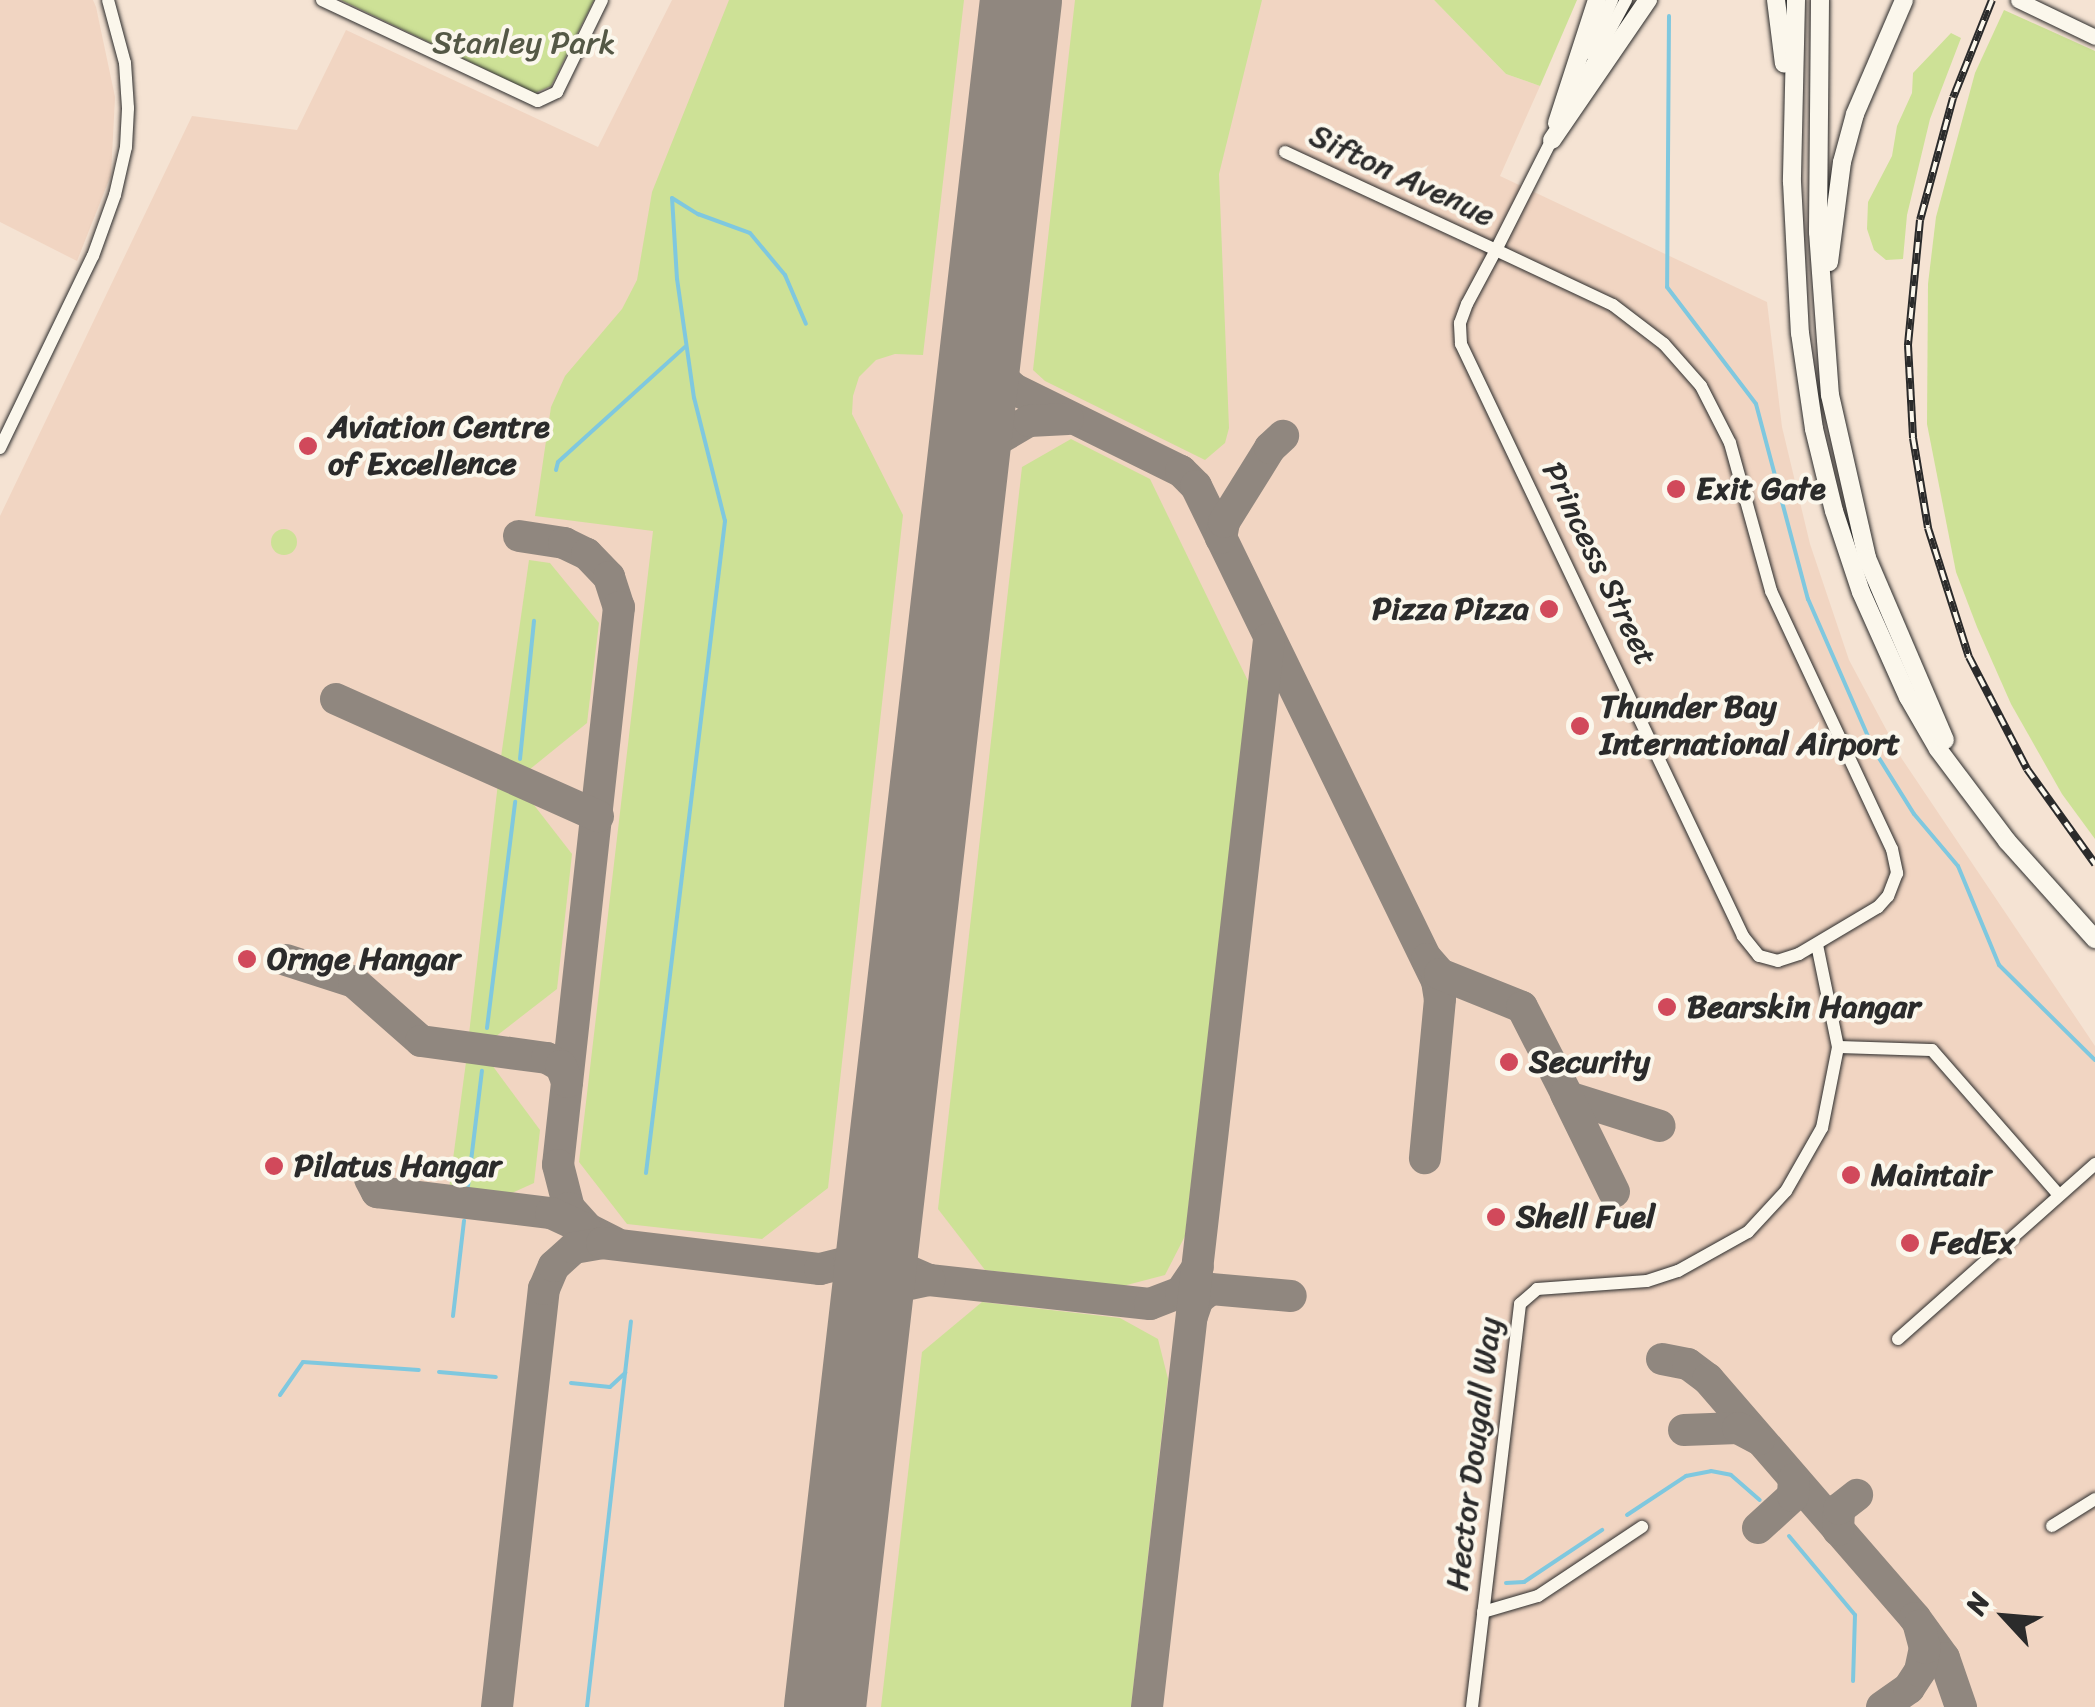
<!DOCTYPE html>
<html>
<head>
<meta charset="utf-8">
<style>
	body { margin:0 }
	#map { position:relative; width:2095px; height:1707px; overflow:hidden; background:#f5e3d3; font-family:Sriracha,sans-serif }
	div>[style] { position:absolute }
	.built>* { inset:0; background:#f1d5c2 }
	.green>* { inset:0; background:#cde196 }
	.round { border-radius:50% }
	.stream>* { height:4px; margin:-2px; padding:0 2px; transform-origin:2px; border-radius:2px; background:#7fc8df }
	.taxiway>* { height:32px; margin:-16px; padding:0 16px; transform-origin:16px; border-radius:16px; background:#90877f }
	.runway>* { height:82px; margin:-41px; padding:0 41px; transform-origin:41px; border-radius:41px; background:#90877f }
	.roads { filter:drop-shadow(0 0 2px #2b2b2b) drop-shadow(0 0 2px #2b2b2b) }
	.minor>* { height:12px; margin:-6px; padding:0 6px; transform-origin:6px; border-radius:6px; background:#fbf7ec }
	.major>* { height:15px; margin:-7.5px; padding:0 7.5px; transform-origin:7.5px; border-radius:7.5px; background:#fbf7ec }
	.highway>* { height:18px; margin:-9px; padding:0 9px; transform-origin:9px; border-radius:9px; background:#fbf7ec }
	.rail>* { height:8px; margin-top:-4px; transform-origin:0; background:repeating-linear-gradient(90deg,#fbf7ec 0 11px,#2b2b2b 0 22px); box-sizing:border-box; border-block:2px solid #2b2b2b }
	.dots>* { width:28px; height:28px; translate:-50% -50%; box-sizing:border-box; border:5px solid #fbf7ec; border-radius:50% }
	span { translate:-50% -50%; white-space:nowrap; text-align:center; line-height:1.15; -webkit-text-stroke:8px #fbf7ec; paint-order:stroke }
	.park-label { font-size:32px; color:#545846 }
	.street-label { font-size:32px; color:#2b2b2b }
	.poi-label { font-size:32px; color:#2b2b2b; font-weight:700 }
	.left { translate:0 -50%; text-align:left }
	.right { translate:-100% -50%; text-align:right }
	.north { position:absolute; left:1955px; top:1567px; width:100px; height:100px; -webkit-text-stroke:8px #fbf7ec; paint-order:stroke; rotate:296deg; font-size:28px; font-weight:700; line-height:40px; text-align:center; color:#2b2b2b }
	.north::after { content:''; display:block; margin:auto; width:35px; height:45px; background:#2b2b2b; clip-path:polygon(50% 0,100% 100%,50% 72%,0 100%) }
</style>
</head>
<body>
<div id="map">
	<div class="built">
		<div style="clip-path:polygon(0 0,93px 0,96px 7px,115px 97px,111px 175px,77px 261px,0 222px)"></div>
		<div style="clip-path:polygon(672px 0,1434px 0,1506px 74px,1540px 86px,1500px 176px,1767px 302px,1782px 427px,1810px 544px,1849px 660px,1902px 759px,2095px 1046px,2095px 1707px,0 1707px,0 516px,192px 116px,297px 130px,346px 30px,598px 147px)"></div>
	</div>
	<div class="green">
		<div style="clip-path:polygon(341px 0,594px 0,551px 86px,535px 93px)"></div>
		<div style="clip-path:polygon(729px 0,964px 0,923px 355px,895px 354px,876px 360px,859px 377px,853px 396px,852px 414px,903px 515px,828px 1188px,762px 1239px,627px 1224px,579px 1162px,653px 531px,535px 516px,551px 407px,565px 376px,622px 309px,637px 280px,652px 192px)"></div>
		<div style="clip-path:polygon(1075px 0,1262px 0,1219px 174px,1229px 428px,1225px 443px,1205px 460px,1045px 381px,1033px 370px)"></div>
		<div style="clip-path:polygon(1434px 0,1577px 0,1540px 86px,1506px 74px)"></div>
		<div style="clip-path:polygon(2004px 10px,2095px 51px,2095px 839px,2062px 794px,2011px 704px,1977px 627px,1956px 572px,1927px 424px,1928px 284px,1936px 217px,1975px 73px)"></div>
		<div style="clip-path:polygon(1951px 33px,1961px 38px,1930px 119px,1907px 215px,1903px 259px,1886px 260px,1874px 250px,1867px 229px,1868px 202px,1892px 156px,1897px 126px,1912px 93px,1913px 73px)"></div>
		<div style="clip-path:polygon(1071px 439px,1150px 479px,1249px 683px,1185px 1236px,1165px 1275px,1123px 1286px,985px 1270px,938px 1209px,1022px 467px)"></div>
		<div class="round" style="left:271px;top:529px;width:26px;height:26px"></div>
		<div style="clip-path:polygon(529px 560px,550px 563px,599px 623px,587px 723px,524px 774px,503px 764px,501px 757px)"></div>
		<div style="clip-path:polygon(498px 783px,527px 796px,572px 854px,557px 989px,495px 1037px,469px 1034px)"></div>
		<div style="clip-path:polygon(466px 1062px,492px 1065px,540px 1130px,534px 1183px,505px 1196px,449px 1189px)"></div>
		<div style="clip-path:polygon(982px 1302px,1120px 1318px,1158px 1339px,1168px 1379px,1131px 1707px,881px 1707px,922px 1352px)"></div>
	</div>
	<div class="stream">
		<div style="left:1669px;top:16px;width:271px;rotate:90.4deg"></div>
		<div style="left:1667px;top:287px;width:147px;rotate:52.7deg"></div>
		<div style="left:1756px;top:404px;width:202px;rotate:75.1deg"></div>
		<div style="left:1808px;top:599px;width:165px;rotate:66.4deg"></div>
		<div style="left:1874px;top:750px;width:75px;rotate:58deg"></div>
		<div style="left:1914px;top:814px;width:68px;rotate:49.8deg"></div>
		<div style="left:1958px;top:866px;width:107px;rotate:67.5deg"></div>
		<div style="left:1999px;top:965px;width:135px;rotate:44.7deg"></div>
		<div style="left:672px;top:198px;width:31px;rotate:32deg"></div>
		<div style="left:698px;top:214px;width:55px;rotate:20.1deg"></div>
		<div style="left:750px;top:233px;width:55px;rotate:50.2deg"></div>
		<div style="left:785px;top:275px;width:53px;rotate:66.8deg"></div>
		<div style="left:556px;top:470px;width:8px;rotate:-76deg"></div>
		<div style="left:558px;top:462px;width:171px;rotate:-42.2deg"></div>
		<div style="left:520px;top:759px;width:139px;rotate:-84.2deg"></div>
		<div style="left:487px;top:1028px;width:228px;rotate:-82.9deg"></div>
		<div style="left:646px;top:1173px;width:657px;rotate:-83.09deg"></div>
		<div style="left:725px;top:521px;width:127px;rotate:-104.1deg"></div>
		<div style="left:694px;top:398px;width:120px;rotate:-98.1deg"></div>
		<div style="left:677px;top:279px;width:81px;rotate:-93.5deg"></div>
		<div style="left:468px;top:1186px;width:116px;rotate:-83.1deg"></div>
		<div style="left:453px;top:1316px;width:96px;rotate:-83.4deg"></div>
		<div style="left:439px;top:1372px;width:57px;rotate:5deg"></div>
		<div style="left:571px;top:1383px;width:39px;rotate:6deg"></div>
		<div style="left:610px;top:1387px;width:21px;rotate:-43deg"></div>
		<div style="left:280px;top:1395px;width:40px;rotate:-55.1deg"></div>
		<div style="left:303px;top:1362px;width:116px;rotate:3.9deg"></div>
		<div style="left:1627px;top:1515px;width:71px;rotate:-33.5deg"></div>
		<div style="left:1686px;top:1476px;width:25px;rotate:-11deg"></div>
		<div style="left:1711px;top:1471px;width:20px;rotate:11deg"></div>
		<div style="left:1731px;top:1475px;width:38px;rotate:41deg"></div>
		<div style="left:1789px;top:1536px;width:103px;rotate:50.1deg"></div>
		<div style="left:1855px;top:1615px;width:66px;rotate:91.7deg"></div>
		<div style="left:1506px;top:1583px;width:18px;rotate:-3deg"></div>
		<div style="left:1524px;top:1582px;width:94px;rotate:-33.7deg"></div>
		<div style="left:587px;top:1707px;width:388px;rotate:-83.5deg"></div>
	</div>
	<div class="taxiway">
		<div style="left:999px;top:225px;width:111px;rotate:96.7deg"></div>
		<div style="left:986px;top:335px;width:37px;rotate:77deg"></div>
		<div style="left:994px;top:371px;width:27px;rotate:42deg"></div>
		<div style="left:1014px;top:389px;width:186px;rotate:26.2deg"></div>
		<div style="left:1181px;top:471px;width:21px;rotate:45deg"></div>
		<div style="left:1196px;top:486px;width:551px;rotate:64.04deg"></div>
		<div style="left:1437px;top:981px;width:18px;rotate:81deg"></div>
		<div style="left:1440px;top:999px;width:160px;rotate:95.4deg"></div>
		<div style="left:965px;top:526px;width:49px;rotate:-81.7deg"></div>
		<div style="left:972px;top:478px;width:42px;rotate:-59.7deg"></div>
		<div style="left:993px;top:442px;width:42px;rotate:-30.3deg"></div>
		<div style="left:1029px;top:421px;width:39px;rotate:-3deg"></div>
		<div style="left:519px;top:536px;width:46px;rotate:8.8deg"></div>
		<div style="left:564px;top:543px;width:25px;rotate:26deg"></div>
		<div style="left:587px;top:554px;width:32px;rotate:46deg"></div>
		<div style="left:609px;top:577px;width:32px;rotate:72deg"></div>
		<div style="left:619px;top:607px;width:561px;rotate:96.24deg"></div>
		<div style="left:558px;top:1165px;width:44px;rotate:75.7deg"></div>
		<div style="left:569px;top:1208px;width:28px;rotate:48deg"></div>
		<div style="left:588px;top:1229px;width:30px;rotate:27deg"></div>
		<div style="left:1221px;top:538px;width:16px;rotate:-79deg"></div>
		<div style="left:1224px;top:522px;width:87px;rotate:-58.1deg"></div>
		<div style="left:1270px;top:448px;width:18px;rotate:-43deg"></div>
		<div style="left:336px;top:699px;width:287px;rotate:24.1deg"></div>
		<div style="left:1427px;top:959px;width:20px;rotate:49deg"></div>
		<div style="left:1440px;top:974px;width:88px;rotate:21.9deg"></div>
		<div style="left:1522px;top:1007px;width:101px;rotate:62.9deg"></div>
		<div style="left:1568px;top:1097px;width:96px;rotate:17.5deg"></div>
		<div style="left:286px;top:960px;width:71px;rotate:17.9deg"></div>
		<div style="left:354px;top:982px;width:89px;rotate:41.4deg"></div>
		<div style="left:421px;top:1041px;width:127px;rotate:7.7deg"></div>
		<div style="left:547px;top:1058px;width:16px;rotate:30deg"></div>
		<div style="left:561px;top:1066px;width:17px;rotate:69deg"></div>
		<div style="left:1566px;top:1094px;width:109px;rotate:63.9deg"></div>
		<div style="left:370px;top:1179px;width:15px;rotate:62deg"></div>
		<div style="left:377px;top:1192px;width:175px;rotate:6.9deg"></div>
		<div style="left:551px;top:1213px;width:38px;rotate:25deg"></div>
		<div style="left:886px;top:1208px;width:25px;rotate:92deg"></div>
		<div style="left:885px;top:1233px;width:22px;rotate:74deg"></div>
		<div style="left:891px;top:1254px;width:20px;rotate:49deg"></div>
		<div style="left:904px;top:1269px;width:27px;rotate:24deg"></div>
		<div style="left:929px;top:1280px;width:222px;rotate:6.2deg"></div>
		<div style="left:1150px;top:1304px;width:33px;rotate:-21deg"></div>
		<div style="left:1181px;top:1292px;width:30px;rotate:-56deg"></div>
		<div style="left:1192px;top:1316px;width:18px;rotate:-71deg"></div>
		<div style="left:1198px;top:1299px;width:16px;rotate:-38deg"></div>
		<div style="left:1211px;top:1289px;width:80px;rotate:5deg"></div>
		<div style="left:1662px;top:1359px;width:26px;rotate:11deg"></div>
		<div style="left:1688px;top:1364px;width:25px;rotate:37deg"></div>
		<div style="left:1708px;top:1379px;width:316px;rotate:49.1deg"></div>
		<div style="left:1915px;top:1618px;width:49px;rotate:54.1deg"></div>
		<div style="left:1944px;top:1658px;width:52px;rotate:70.9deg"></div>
		<div style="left:1684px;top:1430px;width:54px;rotate:-2.1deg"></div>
		<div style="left:1738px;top:1428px;width:24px;rotate:28deg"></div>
		<div style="left:860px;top:1439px;width:124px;rotate:-83.5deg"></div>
		<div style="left:874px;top:1316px;width:22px;rotate:-58deg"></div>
		<div style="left:886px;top:1297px;width:18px;rotate:-38deg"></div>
		<div style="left:900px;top:1286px;width:30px;rotate:-12deg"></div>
		<div style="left:1758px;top:1528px;width:47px;rotate:-42.4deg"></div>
		<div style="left:1793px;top:1496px;width:17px;rotate:-87deg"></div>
		<div style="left:1838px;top:1530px;width:21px;rotate:-87deg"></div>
		<div style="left:1839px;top:1509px;width:23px;rotate:-38deg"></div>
		<div style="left:497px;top:1707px;width:421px;rotate:-83.6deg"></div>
		<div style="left:544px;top:1289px;width:25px;rotate:-67deg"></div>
		<div style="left:554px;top:1266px;width:27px;rotate:-42deg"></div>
		<div style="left:574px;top:1248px;width:28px;rotate:-10deg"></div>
		<div style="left:602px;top:1243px;width:220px;rotate:6.8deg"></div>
		<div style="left:820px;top:1269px;width:30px;rotate:-14deg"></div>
		<div style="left:849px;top:1262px;width:39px;rotate:-48deg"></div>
		<div style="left:875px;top:1233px;width:125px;rotate:-82.6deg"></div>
		<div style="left:1147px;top:1707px;width:1075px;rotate:-83.48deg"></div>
		<div style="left:1882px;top:1707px;width:33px;rotate:-35deg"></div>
		<div style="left:1909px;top:1688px;width:20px;rotate:-57deg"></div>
		<div style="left:1920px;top:1671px;width:24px;rotate:-78deg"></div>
		<div style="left:1925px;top:1648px;width:23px;rotate:-105deg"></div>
	</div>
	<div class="runway">
		<div style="left:825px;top:1707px;width:1718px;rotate:-83.45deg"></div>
	</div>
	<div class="roads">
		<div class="minor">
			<div style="left:322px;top:0;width:238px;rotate:25.1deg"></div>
			<div style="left:538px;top:101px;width:21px;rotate:-25deg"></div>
			<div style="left:557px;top:92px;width:102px;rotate:-63.9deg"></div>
			<div style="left:1589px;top:53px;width:58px;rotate:-66.5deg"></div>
			<div style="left:1580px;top:86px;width:98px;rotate:-61.9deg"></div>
			<div style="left:1285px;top:152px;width:233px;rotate:24.9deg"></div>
			<div style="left:1496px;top:250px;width:129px;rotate:25.2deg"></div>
			<div style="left:1613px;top:305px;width:64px;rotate:37.4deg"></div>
			<div style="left:1664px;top:344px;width:56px;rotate:48.6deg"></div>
			<div style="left:1701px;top:386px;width:64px;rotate:63deg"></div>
			<div style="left:1730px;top:443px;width:154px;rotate:74.5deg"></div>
			<div style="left:1771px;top:591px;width:285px;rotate:64.9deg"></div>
			<div style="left:1892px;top:849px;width:25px;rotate:78deg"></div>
			<div style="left:1897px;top:873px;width:25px;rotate:111deg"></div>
			<div style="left:1888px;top:896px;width:15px;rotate:132deg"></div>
			<div style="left:1878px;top:907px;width:92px;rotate:149.3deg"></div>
			<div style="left:1799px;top:954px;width:22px;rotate:162deg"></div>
			<div style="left:1778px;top:961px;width:20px;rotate:-165deg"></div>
			<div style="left:1759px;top:956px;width:26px;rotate:-129deg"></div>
			<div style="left:1743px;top:936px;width:656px;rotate:-115.47deg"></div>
			<div style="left:1461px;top:344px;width:21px;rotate:-93deg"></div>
			<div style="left:1460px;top:323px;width:20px;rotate:-70deg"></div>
			<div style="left:1467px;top:304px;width:61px;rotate:-61.8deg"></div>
			<div style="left:1496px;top:250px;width:129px;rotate:-63.2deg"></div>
			<div style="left:0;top:448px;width:213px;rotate:-64.2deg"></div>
			<div style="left:93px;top:256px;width:65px;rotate:-70.2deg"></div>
			<div style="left:115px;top:195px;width:49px;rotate:-77.1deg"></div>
			<div style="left:126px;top:147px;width:39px;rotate:-87deg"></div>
			<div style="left:128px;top:108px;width:45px;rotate:-93.8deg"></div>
			<div style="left:125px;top:63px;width:65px;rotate:-105.1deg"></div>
			<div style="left:1838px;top:1047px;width:94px;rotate:1.8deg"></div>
			<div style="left:1932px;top:1050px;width:191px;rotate:48.8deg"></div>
			<div style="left:1898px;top:1339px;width:264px;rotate:-41.6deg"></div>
			<div style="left:2052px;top:1526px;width:51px;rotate:-32.1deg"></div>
			<div style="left:1483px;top:1612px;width:57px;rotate:-16.2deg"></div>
			<div style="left:1538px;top:1596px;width:125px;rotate:-33.6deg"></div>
			<div style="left:1472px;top:1707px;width:406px;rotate:-83.2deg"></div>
			<div style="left:1520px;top:1304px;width:23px;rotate:-41deg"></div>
			<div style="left:1537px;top:1289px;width:110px;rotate:-4.2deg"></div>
			<div style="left:1647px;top:1281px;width:33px;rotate:-18deg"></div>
			<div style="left:1678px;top:1271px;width:80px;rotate:-29.1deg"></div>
			<div style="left:1748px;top:1232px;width:56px;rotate:-47.2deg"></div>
			<div style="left:1786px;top:1191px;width:73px;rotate:-60.3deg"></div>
			<div style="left:1822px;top:1128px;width:83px;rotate:-78.8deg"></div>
			<div style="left:1838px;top:1047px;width:104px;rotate:-101.6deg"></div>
		</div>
		<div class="major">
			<div style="left:2018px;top:0;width:85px;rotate:25.7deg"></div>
		</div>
		<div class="highway">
			<div style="left:1776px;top:0;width:64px;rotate:82.9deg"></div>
			<div style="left:1796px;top:0;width:182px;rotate:91.3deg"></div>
			<div style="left:1792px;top:182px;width:151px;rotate:87deg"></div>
			<div style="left:1800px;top:333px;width:97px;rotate:81.7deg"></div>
			<div style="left:1814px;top:429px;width:84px;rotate:76.3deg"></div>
			<div style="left:1834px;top:511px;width:85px;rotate:71.6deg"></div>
			<div style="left:1861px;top:592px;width:115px;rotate:65.9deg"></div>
			<div style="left:1908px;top:697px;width:60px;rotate:60deg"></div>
			<div style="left:1938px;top:749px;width:115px;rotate:53.1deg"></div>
			<div style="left:2007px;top:841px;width:132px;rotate:48.1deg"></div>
			<div style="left:1820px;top:0;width:232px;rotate:90.5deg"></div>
			<div style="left:1818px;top:232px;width:163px;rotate:85.8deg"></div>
			<div style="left:1830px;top:395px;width:167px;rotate:77.2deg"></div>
			<div style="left:1867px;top:558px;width:198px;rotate:66.8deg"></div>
			<div style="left:1557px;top:123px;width:129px;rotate:-72deg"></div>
			<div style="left:1552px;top:140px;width:170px;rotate:-55.6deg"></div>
			<div style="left:1829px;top:262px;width:101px;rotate:-82.6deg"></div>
			<div style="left:1842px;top:162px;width:50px;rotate:-74.8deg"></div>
			<div style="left:1855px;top:114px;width:124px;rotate:-66.7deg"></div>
		</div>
	</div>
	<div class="rail">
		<div style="left:1992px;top:0;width:105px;rotate:111.7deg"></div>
		<div style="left:1953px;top:98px;width:126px;rotate:105.1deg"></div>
		<div style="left:1920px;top:220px;width:126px;rotate:95.5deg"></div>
		<div style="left:1908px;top:345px;width:93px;rotate:86.9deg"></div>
		<div style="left:1913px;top:438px;width:91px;rotate:80.5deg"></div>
		<div style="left:1928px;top:528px;width:135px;rotate:72.4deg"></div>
		<div style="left:1969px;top:657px;width:126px;rotate:62.6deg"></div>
		<div style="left:2027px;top:769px;width:117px;rotate:54.4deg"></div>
	</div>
	<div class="dots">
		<div style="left:308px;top:446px;background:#d1495b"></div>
		<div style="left:1676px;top:489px;background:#d1495b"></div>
		<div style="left:1549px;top:609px;background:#d1495b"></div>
		<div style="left:1580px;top:726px;background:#d1495b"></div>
		<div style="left:247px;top:959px;background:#d1495b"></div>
		<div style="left:1667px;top:1007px;background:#d1495b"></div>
		<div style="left:1509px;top:1062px;background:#d1495b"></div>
		<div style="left:274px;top:1166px;background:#d1495b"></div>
		<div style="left:1851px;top:1175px;background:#d1495b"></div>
		<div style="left:1496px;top:1217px;background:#d1495b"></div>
		<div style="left:1910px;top:1243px;background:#d1495b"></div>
	</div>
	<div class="park-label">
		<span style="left:524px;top:43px">Stanley Park</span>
	</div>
	<div class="street-label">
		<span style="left:1402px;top:176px;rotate:25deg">Sifton Avenue</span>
		<span style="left:1599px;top:564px;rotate:64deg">Princess Street</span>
		<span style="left:1474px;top:1454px;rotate:-83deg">Hector Dougall Way</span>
	</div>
	<div class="poi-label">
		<span class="left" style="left:328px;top:446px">Aviation Centre<br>of Excellence</span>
		<span class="left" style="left:1696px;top:489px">Exit Gate</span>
		<span class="right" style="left:1529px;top:609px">Pizza Pizza</span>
		<span class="left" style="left:1600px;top:726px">Thunder Bay<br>International Airport</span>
		<span class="left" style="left:267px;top:959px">Ornge Hangar</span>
		<span class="left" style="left:1687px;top:1007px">Bearskin Hangar</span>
		<span class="left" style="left:1529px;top:1062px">Security</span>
		<span class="left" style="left:294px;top:1166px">Pilatus Hangar</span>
		<span class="left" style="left:1871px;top:1175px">Maintair</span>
		<span class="left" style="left:1516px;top:1217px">Shell Fuel</span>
		<span class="left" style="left:1930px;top:1243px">FedEx</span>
	</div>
	<div class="north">N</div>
</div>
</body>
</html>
